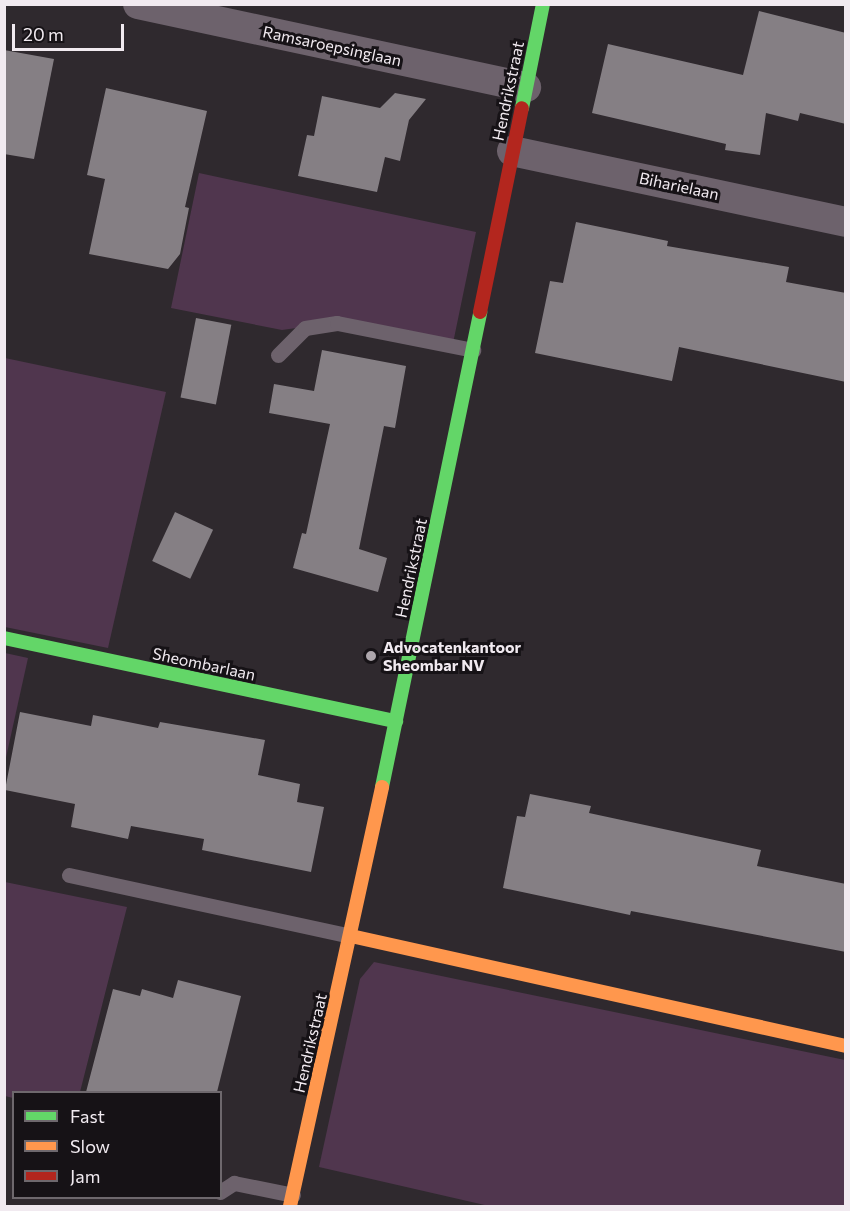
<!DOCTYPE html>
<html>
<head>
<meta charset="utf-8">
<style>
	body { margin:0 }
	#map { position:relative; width:850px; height:1211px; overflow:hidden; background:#2f292e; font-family:Commissioner,sans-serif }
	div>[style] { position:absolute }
	.green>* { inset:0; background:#50364e }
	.building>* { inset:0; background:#857f84; transform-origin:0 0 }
	.lane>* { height:15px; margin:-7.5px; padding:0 7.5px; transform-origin:7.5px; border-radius:7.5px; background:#6d626c }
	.street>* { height:30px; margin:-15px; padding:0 15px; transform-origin:15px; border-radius:15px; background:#6d626c }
	.fast>* { height:14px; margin:-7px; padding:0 7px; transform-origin:7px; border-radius:7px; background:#63d668 }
	.slow>* { height:14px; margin:-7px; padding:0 7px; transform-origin:7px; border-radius:7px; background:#ff974d }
	.jam>* { height:14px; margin:-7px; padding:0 7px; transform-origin:7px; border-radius:7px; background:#b3261e }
	.dots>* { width:16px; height:16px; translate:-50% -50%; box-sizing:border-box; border:3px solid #161216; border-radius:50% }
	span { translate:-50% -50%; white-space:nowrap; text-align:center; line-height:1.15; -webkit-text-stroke:6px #161216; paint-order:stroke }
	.street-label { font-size:16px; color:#f1eaf0 }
	.poi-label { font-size:16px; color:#f1eaf0; font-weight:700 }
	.left { translate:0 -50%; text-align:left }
	.frame { position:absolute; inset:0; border:6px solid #f1eaf0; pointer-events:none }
	.legend { position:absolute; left:12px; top:1091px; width:210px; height:108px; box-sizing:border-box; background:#161216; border:2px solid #6e686d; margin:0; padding:8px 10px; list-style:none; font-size:18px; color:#f1eaf0 }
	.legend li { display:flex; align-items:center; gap:12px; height:30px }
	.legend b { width:30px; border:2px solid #6e686d }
	.scale { position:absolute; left:12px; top:24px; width:112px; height:27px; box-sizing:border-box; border:3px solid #f1eaf0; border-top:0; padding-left:8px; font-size:18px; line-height:21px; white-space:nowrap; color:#f1eaf0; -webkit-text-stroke:4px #161216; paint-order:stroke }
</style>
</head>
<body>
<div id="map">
	<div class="green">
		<div style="clip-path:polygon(199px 173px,476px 232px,452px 348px,332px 323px,282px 330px,171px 308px)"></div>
		<div style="clip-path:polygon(5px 358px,166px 392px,108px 648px,5px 627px)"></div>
		<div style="clip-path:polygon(5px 653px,28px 658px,5px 762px)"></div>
		<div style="clip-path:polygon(5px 882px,127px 907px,80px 1092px,14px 1092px,13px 1098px,5px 1096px)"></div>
		<div style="clip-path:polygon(374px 962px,845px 1060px,845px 1206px,489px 1206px,319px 1167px,360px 979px)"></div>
	</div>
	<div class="building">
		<div style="clip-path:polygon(759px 11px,846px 33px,846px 124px,800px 113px,798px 121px,766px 113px,760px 155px,725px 150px,726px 144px,592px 113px,608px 44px,743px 75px)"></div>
		<div style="clip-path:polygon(4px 50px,54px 59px,34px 159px,4px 154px)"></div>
		<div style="clip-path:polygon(106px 88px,207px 111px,185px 207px,189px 208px,180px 254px,168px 269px,89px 254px,105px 179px,87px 175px)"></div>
		<div style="clip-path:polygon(395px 93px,426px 99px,409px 120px,400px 161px,385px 157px,377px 192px,298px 176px,307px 135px,314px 136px,322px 96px,380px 108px)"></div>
		<div style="clip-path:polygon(576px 222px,668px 241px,667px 246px,789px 267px,786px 282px,846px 293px,846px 382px,679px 347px,672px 381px,535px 353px,550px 281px,563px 283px)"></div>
		<div style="left:196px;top:318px;width:36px;height:81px;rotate:11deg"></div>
		<div style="clip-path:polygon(322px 350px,406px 366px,395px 428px,384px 426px,359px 549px,387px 558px,378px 592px,293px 568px,302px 533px,306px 534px,330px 424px,269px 413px,274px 384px,314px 391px)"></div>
		<div style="left:175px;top:512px;width:42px;height:54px;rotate:25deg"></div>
		<div style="clip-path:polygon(20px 712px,91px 726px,93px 715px,158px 728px,160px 722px,265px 740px,258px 775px,300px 784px,297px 802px,324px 807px,311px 872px,202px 850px,204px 839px,131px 826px,128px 839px,71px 827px,75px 804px,5px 790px)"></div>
		<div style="clip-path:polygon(530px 794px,591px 806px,589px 813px,761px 850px,757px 866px,846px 884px,846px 952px,631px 911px,630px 915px,503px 888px,517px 816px,525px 817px)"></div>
		<div style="clip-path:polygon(178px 980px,241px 996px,217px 1092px,86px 1092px,113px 989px,140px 996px,142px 989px,173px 998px)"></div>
	</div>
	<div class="lane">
		<div style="left:278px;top:355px;width:38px;rotate:-45deg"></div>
		<div style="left:305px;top:328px;width:32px;rotate:-9deg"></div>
		<div style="left:337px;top:323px;width:139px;rotate:11.2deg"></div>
		<div style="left:69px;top:875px;width:289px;rotate:12.2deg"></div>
		<div style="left:220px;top:1192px;width:17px;rotate:-33deg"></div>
		<div style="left:234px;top:1183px;width:60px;rotate:11.5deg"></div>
	</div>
	<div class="street">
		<div style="left:138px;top:4px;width:397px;rotate:12.1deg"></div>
		<div style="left:512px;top:151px;width:341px;rotate:12deg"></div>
	</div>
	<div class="fast">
		<div style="left:522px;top:108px;width:106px;rotate:-78.6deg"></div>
		<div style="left:4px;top:638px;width:401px;rotate:12deg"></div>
		<div style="left:382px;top:787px;width:485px;rotate:-78.3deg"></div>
	</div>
	<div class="slow">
		<div style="left:351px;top:936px;width:507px;rotate:12.53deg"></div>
		<div style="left:290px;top:1206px;width:429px;rotate:-77.6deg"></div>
	</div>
	<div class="jam">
		<div style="left:480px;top:312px;width:208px;rotate:-78.4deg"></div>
	</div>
	<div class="dots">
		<div style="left:371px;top:656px;background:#ada6ac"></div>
	</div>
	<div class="street-label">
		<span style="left:332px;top:46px;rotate:12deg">Ramsaroepsinglaan</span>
		<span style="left:508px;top:91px;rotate:-78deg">Hendrikstraat</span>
		<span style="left:679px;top:186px;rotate:12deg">Biharielaan</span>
		<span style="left:411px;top:568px;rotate:-78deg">Hendrikstraat</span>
		<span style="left:204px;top:664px;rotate:12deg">Sheombarlaan</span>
		<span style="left:310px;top:1043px;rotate:-77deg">Hendrikstraat</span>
	</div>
	<div class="poi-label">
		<span class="left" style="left:383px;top:656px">Advocatenkantoor<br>Sheombar NV</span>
	</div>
	<div class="frame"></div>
	<ul class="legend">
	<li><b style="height:8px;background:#63d668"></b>Fast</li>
	<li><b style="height:8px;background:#ff974d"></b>Slow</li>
	<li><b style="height:8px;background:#b3261e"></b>Jam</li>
	</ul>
	<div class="scale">20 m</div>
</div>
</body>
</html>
